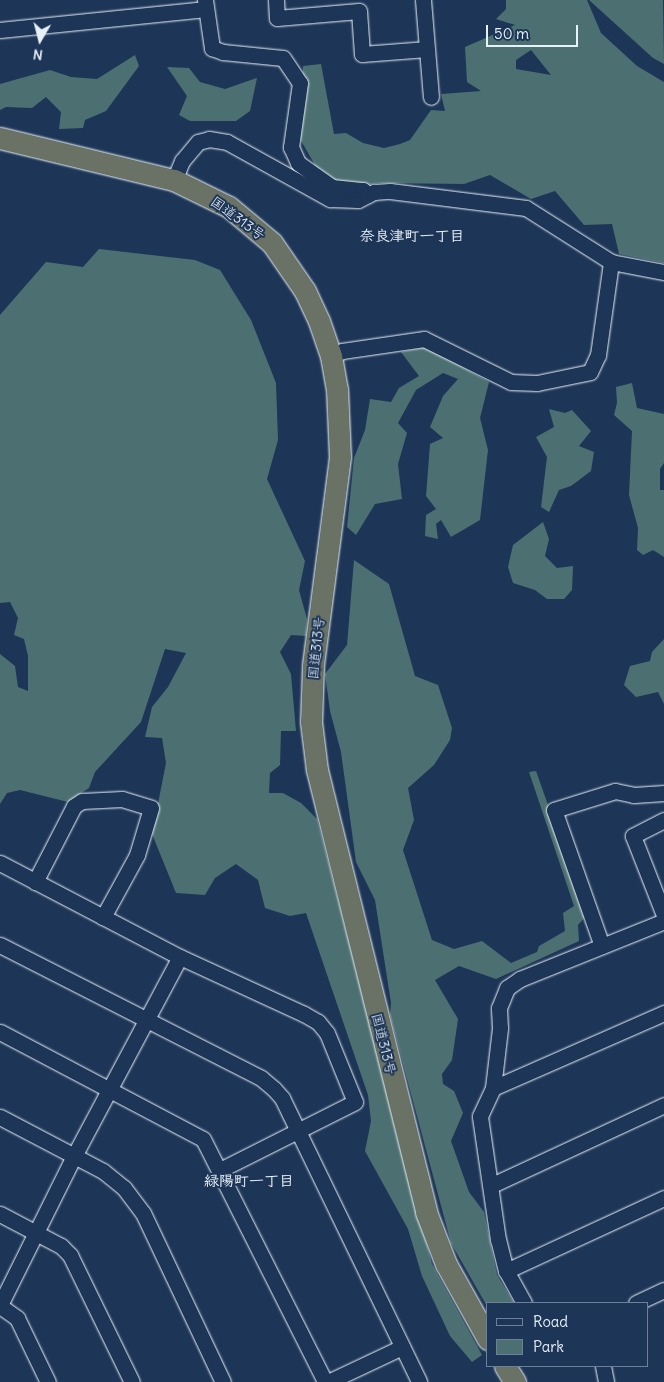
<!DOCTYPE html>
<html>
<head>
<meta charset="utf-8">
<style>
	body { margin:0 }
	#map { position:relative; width:664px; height:1382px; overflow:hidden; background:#1d3557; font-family:Delius,"Klee One",sans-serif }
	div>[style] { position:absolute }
	.green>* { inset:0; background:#4c7071 }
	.roads { filter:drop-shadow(0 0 1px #e8f1f8) drop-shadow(0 0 1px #e8f1f8) }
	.minor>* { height:15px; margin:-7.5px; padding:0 7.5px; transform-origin:7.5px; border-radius:7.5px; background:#1d3557 }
	.highway>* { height:21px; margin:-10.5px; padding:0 10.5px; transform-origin:10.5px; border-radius:10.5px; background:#6a7266 }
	span { translate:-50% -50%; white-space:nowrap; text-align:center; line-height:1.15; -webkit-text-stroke:4px #1d3557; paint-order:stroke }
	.street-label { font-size:14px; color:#e8f1f8 }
	.neighbourhood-label { font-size:15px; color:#e8f1f8; font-weight:700 }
	.legend { position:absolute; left:486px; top:1302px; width:162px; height:65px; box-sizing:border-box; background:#1d3557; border:1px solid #6e8097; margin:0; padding:6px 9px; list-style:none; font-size:15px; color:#e8f1f8 }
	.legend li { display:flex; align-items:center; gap:10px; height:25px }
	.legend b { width:25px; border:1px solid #6e8097 }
	.north { position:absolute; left:15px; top:15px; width:50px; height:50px; -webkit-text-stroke:4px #1d3557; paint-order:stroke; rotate:188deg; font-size:14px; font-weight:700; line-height:20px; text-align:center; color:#e8f1f8 }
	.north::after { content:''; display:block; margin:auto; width:18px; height:22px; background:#e8f1f8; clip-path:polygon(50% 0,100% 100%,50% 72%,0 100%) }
	.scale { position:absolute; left:486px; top:25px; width:92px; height:22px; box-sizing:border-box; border:2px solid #e8f1f8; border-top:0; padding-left:6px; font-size:15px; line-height:18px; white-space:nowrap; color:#e8f1f8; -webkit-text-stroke:4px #1d3557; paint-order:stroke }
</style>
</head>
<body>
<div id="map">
	<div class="green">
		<div style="clip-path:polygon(evenodd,506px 0,587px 0,601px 33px,637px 66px,664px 82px,664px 263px,619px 254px,612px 224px,584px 225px,555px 191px,531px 199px,490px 175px,464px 184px,378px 183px,359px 186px,332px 181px,319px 172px,300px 139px,303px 66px,321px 64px,334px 134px,346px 133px,363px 143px,384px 148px,400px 144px,410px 140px,431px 110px,445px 111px,441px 94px,481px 91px,467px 82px,465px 47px,515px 25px,496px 19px,506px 9px,506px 0,531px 50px,551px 75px,516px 69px,516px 60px,531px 50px)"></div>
		<div style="clip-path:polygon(589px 0,663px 0,664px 64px,653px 58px)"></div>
		<div style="clip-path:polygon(135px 55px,139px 66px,106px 111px,85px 120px,83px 128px,59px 129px,61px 112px,46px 97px,32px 108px,6px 107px,0 110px,0 84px,50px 70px,71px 77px,97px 79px)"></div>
		<div style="clip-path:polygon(167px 67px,189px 68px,200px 82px,225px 89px,257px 78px,250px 111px,236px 121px,190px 121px,179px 115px,187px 96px)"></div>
		<div style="clip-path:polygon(99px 249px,195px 260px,220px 270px,251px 320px,276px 383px,278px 440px,267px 479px,305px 561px,299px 590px,307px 619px,306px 636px,291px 635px,280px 652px,291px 674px,296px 731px,281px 731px,280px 765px,270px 773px,269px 793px,283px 793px,301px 803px,317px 819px,432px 1264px,482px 1355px,472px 1362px,450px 1336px,422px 1276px,408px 1229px,365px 1151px,371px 1121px,368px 1095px,306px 913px,290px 916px,265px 908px,258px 880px,236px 864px,215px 878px,205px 895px,176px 893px,152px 834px,166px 763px,162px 738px,145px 737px,152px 707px,168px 687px,186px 653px,165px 649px,141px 722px,95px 772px,89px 788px,68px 802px,20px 790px,7px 793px,0 804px,0 654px,15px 666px,18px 687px,28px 691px,28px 656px,24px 639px,14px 635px,18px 618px,10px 602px,0 603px,0 315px,46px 262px,83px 267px)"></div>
		<div style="clip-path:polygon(426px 347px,489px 382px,480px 418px,488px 450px,480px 520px,451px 537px,441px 520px,436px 524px,438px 539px,425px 536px,426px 515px,436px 509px,426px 496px,430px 444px,443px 438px,430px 427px,443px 396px,458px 379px,443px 373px,416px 390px,398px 423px,407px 433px,398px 464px,402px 499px,375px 504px,356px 535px,347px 527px,354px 458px,365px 430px,370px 399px,391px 402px,399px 388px,419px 376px,401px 352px)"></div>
		<div style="clip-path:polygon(632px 383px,637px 408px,664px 414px,664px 463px,660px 469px,660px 490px,664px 490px,664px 557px,653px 550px,643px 555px,637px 550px,638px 528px,629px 495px,632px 431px,614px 415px,617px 403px,616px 387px)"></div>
		<div style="clip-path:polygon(549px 409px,565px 413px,572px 410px,591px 431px,579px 446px,594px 452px,591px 471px,571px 486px,559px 490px,549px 512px,541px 507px,547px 457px,536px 437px,554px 427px)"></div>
		<div style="clip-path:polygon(543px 522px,549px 539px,545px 556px,557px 568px,573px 566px,572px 590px,564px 599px,547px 599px,535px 590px,513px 583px,508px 567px,513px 545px)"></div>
		<div style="clip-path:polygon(354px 560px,389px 584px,415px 676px,438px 685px,452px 728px,450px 740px,434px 765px,408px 788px,414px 820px,403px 850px,432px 940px,454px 949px,482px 941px,511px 963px,537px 952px,539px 946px,565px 931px,563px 913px,574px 906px,529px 772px,536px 771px,587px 915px,578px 925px,579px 941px,496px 979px,459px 966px,435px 980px,458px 1019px,452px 1060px,442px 1074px,443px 1084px,454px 1091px,463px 1113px,451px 1141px,469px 1192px,484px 1212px,497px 1275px,514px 1303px,488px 1303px,488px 1308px,451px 1243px,390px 1015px,391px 1003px,375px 900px,356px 862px,341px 752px,330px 711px,325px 674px,347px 645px)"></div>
		<div style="clip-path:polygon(664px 639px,664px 704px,658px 692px,636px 697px,624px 685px,630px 666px,650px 661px,652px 652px)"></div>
	</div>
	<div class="roads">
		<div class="minor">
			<div style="left:205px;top:0;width:49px;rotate:81.7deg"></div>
			<div style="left:212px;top:48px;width:12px;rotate:20deg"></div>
			<div style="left:223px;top:52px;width:60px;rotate:5.7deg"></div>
			<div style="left:283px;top:58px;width:30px;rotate:56deg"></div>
			<div style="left:300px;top:83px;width:65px;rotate:98deg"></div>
			<div style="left:291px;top:147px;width:17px;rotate:66deg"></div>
			<div style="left:298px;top:163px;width:42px;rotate:35.2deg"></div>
			<div style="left:332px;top:187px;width:31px;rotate:6deg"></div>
			<div style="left:363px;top:190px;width:7px;rotate:45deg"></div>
			<div style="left:276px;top:0;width:18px;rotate:87deg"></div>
			<div style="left:277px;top:18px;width:82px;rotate:-4.9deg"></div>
			<div style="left:359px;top:11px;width:43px;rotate:86deg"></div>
			<div style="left:362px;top:54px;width:65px;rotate:-4.4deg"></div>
			<div style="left:423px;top:0;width:97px;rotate:85.3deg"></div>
			<div style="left:0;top:30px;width:207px;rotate:-5.8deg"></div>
			<div style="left:174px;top:180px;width:21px;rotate:-67deg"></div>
			<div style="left:182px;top:161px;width:25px;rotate:-50deg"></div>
			<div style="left:198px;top:142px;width:11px;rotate:-15deg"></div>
			<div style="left:209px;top:139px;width:18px;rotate:9deg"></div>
			<div style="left:227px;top:142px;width:118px;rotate:29deg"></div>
			<div style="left:330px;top:199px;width:28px;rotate:2deg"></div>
			<div style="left:358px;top:200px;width:18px;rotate:-27deg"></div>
			<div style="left:374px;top:192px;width:16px;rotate:-4deg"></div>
			<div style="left:390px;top:191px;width:137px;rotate:7.1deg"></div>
			<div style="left:526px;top:208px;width:101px;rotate:32.4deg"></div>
			<div style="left:611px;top:262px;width:54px;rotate:10.7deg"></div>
			<div style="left:331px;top:356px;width:12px;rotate:-24deg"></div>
			<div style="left:342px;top:351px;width:83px;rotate:-8.3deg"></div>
			<div style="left:424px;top:339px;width:97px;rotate:26.3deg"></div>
			<div style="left:511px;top:382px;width:26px;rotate:2deg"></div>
			<div style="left:537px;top:383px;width:54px;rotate:-11.7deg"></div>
			<div style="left:590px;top:372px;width:19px;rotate:-65deg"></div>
			<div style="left:598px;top:355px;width:94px;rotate:-82deg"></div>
			<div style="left:664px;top:820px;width:35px;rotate:153deg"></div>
			<div style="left:633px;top:836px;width:85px;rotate:68.6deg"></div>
			<div style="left:0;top:863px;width:203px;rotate:27.6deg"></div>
			<div style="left:180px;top:957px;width:136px;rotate:24.7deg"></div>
			<div style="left:304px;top:1014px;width:16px;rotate:30deg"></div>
			<div style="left:318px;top:1022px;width:14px;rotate:51deg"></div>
			<div style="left:327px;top:1033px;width:74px;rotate:67.9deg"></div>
			<div style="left:355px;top:1102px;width:151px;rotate:153.3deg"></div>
			<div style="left:35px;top:882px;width:85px;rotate:-62.8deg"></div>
			<div style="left:74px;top:806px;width:9px;rotate:-32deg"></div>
			<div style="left:82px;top:801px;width:40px;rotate:-2.9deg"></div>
			<div style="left:122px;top:799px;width:30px;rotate:17deg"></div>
			<div style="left:151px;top:808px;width:49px;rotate:106.6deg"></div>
			<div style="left:137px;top:855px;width:71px;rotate:118.7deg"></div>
			<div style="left:0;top:945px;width:293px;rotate:27deg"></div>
			<div style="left:261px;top:1078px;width:17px;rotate:40deg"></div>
			<div style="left:274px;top:1089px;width:12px;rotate:48deg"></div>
			<div style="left:282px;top:1098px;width:315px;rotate:64.2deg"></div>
			<div style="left:602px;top:946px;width:144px;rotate:-109.4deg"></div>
			<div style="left:554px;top:810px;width:64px;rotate:-17.3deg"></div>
			<div style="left:615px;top:791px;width:19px;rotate:12deg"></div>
			<div style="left:634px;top:795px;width:30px;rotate:-4deg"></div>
			<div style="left:0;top:1032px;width:229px;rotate:27.8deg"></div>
			<div style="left:203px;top:1139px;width:272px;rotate:63.3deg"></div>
			<div style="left:493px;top:1088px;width:187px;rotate:-23.7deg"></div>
			<div style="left:0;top:1117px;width:116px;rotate:27.7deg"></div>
			<div style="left:103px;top:1171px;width:27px;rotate:39deg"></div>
			<div style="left:124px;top:1188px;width:31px;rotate:53deg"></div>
			<div style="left:143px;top:1213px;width:187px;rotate:64.7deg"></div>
			<div style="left:492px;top:1185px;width:190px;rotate:-24.9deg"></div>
			<div style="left:0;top:1214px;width:69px;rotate:27.7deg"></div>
			<div style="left:61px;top:1246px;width:13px;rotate:45deg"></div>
			<div style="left:70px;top:1255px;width:141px;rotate:64deg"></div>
			<div style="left:506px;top:1271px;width:174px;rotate:-24.8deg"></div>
			<div style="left:524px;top:1303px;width:37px;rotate:-119deg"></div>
			<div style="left:506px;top:1271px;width:32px;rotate:-104deg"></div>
			<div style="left:498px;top:1240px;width:125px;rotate:-98.3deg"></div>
			<div style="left:480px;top:1116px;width:31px;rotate:-65deg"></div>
			<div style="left:493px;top:1088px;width:60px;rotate:-83.3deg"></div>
			<div style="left:500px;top:1028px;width:20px;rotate:-93deg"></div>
			<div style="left:499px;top:1008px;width:22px;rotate:-68deg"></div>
			<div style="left:507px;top:988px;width:16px;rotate:-35deg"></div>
			<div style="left:520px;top:979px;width:155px;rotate:-21.9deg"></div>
			<div style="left:636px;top:1303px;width:31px;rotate:-25deg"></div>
			<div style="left:0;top:1305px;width:166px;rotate:-63.6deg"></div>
			<div style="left:74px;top:1156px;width:225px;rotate:-62deg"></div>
			<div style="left:0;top:1306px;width:21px;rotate:35deg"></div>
			<div style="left:17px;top:1318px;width:71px;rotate:64.2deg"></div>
			<div style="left:603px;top:1366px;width:16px;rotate:79deg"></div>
			<div style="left:328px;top:1382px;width:82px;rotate:-25.3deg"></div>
		</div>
		<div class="highway">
			<div style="left:0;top:138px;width:179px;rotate:13.6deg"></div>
			<div style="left:174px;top:180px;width:61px;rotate:26.1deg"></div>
			<div style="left:229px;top:207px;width:56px;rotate:39.9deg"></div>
			<div style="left:272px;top:243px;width:58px;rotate:55.5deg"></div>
			<div style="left:305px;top:291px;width:33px;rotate:65deg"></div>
			<div style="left:319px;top:321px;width:37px;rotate:71deg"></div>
			<div style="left:331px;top:356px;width:34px;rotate:80deg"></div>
			<div style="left:337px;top:389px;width:68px;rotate:87.5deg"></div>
			<div style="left:340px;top:457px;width:211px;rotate:97.4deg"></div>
			<div style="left:313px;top:666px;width:56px;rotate:92deg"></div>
			<div style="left:311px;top:722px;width:48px;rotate:82.9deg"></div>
			<div style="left:317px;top:770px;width:455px;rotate:76.1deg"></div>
			<div style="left:426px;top:1212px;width:56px;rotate:69deg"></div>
			<div style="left:446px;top:1264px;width:86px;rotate:60.8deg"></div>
			<div style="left:505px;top:1366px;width:19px;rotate:58deg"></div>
		</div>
	</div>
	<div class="street-label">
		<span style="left:238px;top:218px;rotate:36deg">国道313号</span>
		<span style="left:316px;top:648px;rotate:-84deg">国道313号</span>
		<span style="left:384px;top:1044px;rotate:76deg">国道313号</span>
	</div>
	<div class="neighbourhood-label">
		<span style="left:412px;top:236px">奈良津町一丁目</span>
		<span style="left:249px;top:1181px">緑陽町一丁目</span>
	</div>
	<ul class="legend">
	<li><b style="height:6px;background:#1d3557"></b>Road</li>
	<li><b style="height:14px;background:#4c7071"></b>Park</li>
	</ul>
	<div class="north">N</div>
	<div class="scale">50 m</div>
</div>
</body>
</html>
